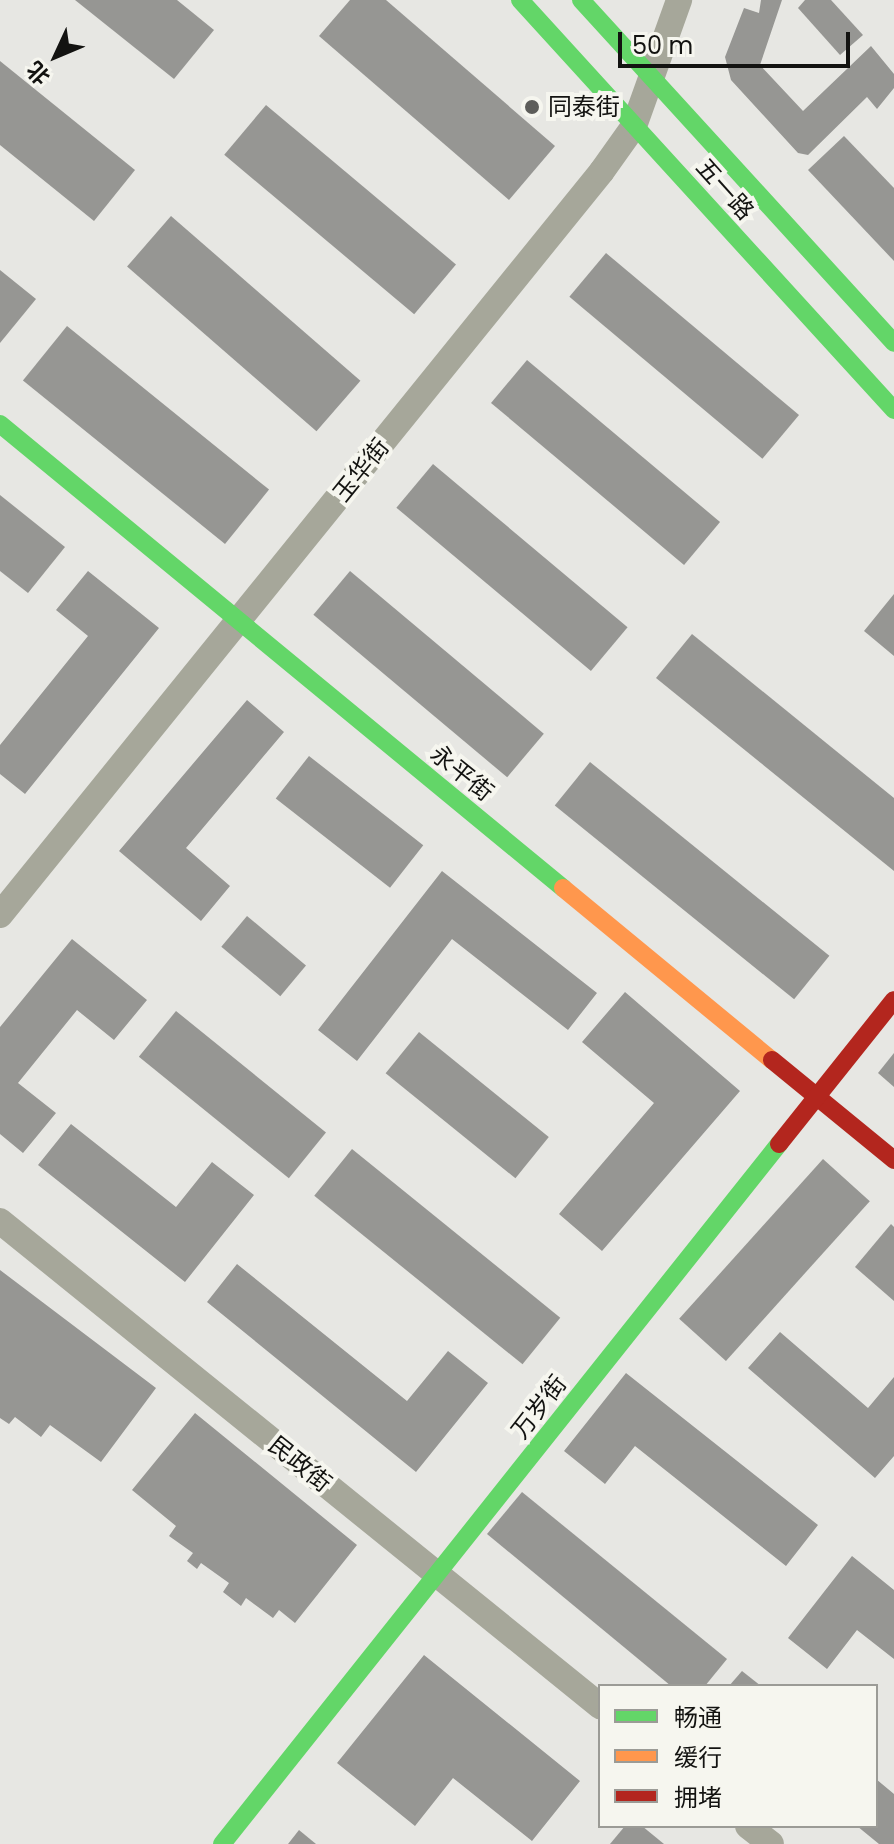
<!DOCTYPE html>
<html>
<head>
<meta charset="utf-8">
<style>
	body { margin:0 }
	#map { position:relative; width:894px; height:1844px; overflow:hidden; background:#e7e7e3; font-family:Poppins,"Noto Sans SC",sans-serif }
	div>[style] { position:absolute }
	.building>* { inset:0; background:#969693; transform-origin:0 0 }
	.street>* { height:26px; margin:-13px; padding:0 13px; transform-origin:13px; border-radius:13px; background:#a6a79a }
	.fast>* { height:18px; margin:-9px; padding:0 9px; transform-origin:9px; border-radius:9px; background:#63d668 }
	.slow>* { height:18px; margin:-9px; padding:0 9px; transform-origin:9px; border-radius:9px; background:#ff974d }
	.jam>* { height:18px; margin:-9px; padding:0 9px; transform-origin:9px; border-radius:9px; background:#b3261e }
	.dots>* { width:22px; height:22px; translate:-50% -50%; box-sizing:border-box; border:4px solid #f6f6ef; border-radius:50% }
	span { translate:-50% -50%; white-space:nowrap; text-align:center; line-height:1.15; -webkit-text-stroke:8px #f6f6ef; paint-order:stroke }
	.poi-label { font-size:24px; color:#131311 }
	.left { translate:0 -50%; text-align:left }
	.street-label { font-size:24px; color:#131311 }
	.legend { position:absolute; left:598px; top:1684px; width:280px; height:144px; box-sizing:border-box; background:#f6f6ef; border:2px solid #9b9b96; margin:0; padding:10px 14px; list-style:none; font-size:24px; color:#131311 }
	.legend li { display:flex; align-items:center; gap:16px; height:40px }
	.legend b { width:40px; border:2px solid #9b9b96 }
	.north { position:absolute; left:16px; top:16px; width:80px; height:80px; -webkit-text-stroke:6px #f6f6ef; paint-order:stroke; rotate:226deg; font-size:22px; font-weight:700; line-height:32px; text-align:center; color:#131311 }
	.north::after { content:''; display:block; margin:auto; width:28px; height:36px; background:#131311; clip-path:polygon(50% 0,100% 100%,50% 72%,0 100%) }
	.scale { position:absolute; left:618px; top:32px; width:232px; height:36px; box-sizing:border-box; border:4px solid #131311; border-top:0; padding-left:10px; font-size:24px; line-height:28px; white-space:nowrap; color:#131311; -webkit-text-stroke:6px #f6f6ef; paint-order:stroke }
</style>
</head>
<body>
<div id="map">
	<div class="building">
		<div style="clip-path:polygon(75px 0,177px 0,214px 30px,174px 79px)"></div>
		<div style="clip-path:polygon(350px 0,386px 0,555px 146px,509px 200px,319px 36px)"></div>
		<div style="clip-path:polygon(761px 0,782px 0,760px 65px,803px 111px,871px 46px,894px 74px,894px 88px,877px 109px,867px 97px,808px 155px,798px 153px,731px 80px,725px 57px,744px 8px,759px 13px)"></div>
		<div style="clip-path:polygon(805px 0,831px 0,863px 35px,840px 55px,798px 8px)"></div>
		<div style="clip-path:polygon(0 61px,135px 170px,94px 221px,0 145px)"></div>
		<div style="left:266px;top:105px;width:248px;height:65px;rotate:40deg"></div>
		<div style="clip-path:polygon(844px 136px,894px 188px,894px 261px,808px 170px)"></div>
		<div style="left:171px;top:216px;width:251px;height:67px;rotate:41deg"></div>
		<div style="left:606px;top:253px;width:252px;height:57px;rotate:40deg"></div>
		<div style="clip-path:polygon(0 270px,36px 299px,0 343px)"></div>
		<div style="left:67px;top:326px;width:260px;height:70px;rotate:39deg"></div>
		<div style="left:527px;top:360px;width:252px;height:56px;rotate:40deg"></div>
		<div style="left:433px;top:464px;width:254px;height:57px;rotate:40deg"></div>
		<div style="clip-path:polygon(0 495px,65px 547px,28px 593px,0 571px)"></div>
		<div style="clip-path:polygon(88px 571px,159px 628px,25px 794px,0 774px,0 745px,88px 636px,56px 610px)"></div>
		<div style="left:350px;top:571px;width:253px;height:57px;rotate:40deg"></div>
		<div style="clip-path:polygon(894px 594px,894px 656px,864px 631px)"></div>
		<div style="clip-path:polygon(692px 634px,894px 798px,894px 871px,656px 678px)"></div>
		<div style="clip-path:polygon(247px 700px,284px 732px,186px 848px,230px 886px,201px 921px,119px 851px)"></div>
		<div style="left:309px;top:756px;width:145px;height:54px;rotate:38deg"></div>
		<div style="left:590px;top:762px;width:308px;height:56px;rotate:39deg"></div>
		<div style="clip-path:polygon(442px 871px,597px 993px,568px 1030px,452px 939px,357px 1061px,318px 1030px)"></div>
		<div style="left:247px;top:916px;width:77px;height:40px;rotate:40deg"></div>
		<div style="clip-path:polygon(72px 939px,147px 1000px,114px 1040px,77px 1010px,18px 1083px,56px 1113px,23px 1153px,0 1134px,0 1027px)"></div>
		<div style="clip-path:polygon(625px 992px,740px 1091px,602px 1251px,559px 1214px,654px 1103px,582px 1042px)"></div>
		<div style="left:176px;top:1011px;width:193px;height:59px;rotate:39deg"></div>
		<div style="left:419px;top:1032px;width:167px;height:53px;rotate:39deg"></div>
		<div style="clip-path:polygon(894px 1053px,894px 1087px,878px 1073px)"></div>
		<div style="clip-path:polygon(71px 1124px,176px 1207px,212px 1162px,254px 1195px,185px 1282px,38px 1165px)"></div>
		<div style="left:352px;top:1149px;width:268px;height:60px;rotate:39deg"></div>
		<div style="left:823px;top:1159px;width:63px;height:215px;rotate:42deg"></div>
		<div style="clip-path:polygon(891px 1224px,894px 1227px,894px 1301px,855px 1267px)"></div>
		<div style="clip-path:polygon(237px 1264px,407px 1401px,448px 1351px,488px 1383px,416px 1472px,207px 1302px)"></div>
		<div style="clip-path:polygon(0 1270px,156px 1388px,101px 1462px,50px 1425px,41px 1437px,15px 1417px,9px 1424px,0 1418px)"></div>
		<div style="clip-path:polygon(780px 1332px,868px 1408px,894px 1377px,894px 1456px,875px 1478px,748px 1368px)"></div>
		<div style="clip-path:polygon(626px 1373px,818px 1525px,786px 1566px,635px 1446px,605px 1484px,564px 1451px)"></div>
		<div style="clip-path:polygon(195px 1413px,357px 1545px,295px 1623px,279px 1610px,273px 1618px,246px 1598px,241px 1606px,223px 1592px,229px 1583px,201px 1563px,197px 1569px,187px 1561px,193px 1553px,169px 1536px,176px 1526px,132px 1490px)"></div>
		<div style="clip-path:polygon(522px 1492px,727px 1659px,705px 1686px,671px 1686px,487px 1534px)"></div>
		<div style="clip-path:polygon(852px 1556px,894px 1590px,894px 1659px,857px 1630px,827px 1669px,788px 1638px)"></div>
		<div style="clip-path:polygon(424px 1655px,580px 1781px,532px 1841px,453px 1778px,415px 1826px,337px 1763px)"></div>
		<div style="clip-path:polygon(742px 1671px,761px 1686px,729px 1686px)"></div>
		<div style="clip-path:polygon(876px 1779px,894px 1794px,894px 1844px,879px 1844px,857px 1826px,876px 1826px)"></div>
		<div style="clip-path:polygon(625px 1826px,642px 1826px,664px 1844px,610px 1844px)"></div>
		<div style="clip-path:polygon(299px 1830px,316px 1844px,288px 1844px)"></div>
	</div>
	<div class="street">
		<div style="left:0;top:915px;width:957px;rotate:-51.02deg"></div>
		<div style="left:602px;top:171px;width:55px;rotate:-54.6deg"></div>
		<div style="left:634px;top:126px;width:134px;rotate:-70.3deg"></div>
		<div style="left:0;top:1221px;width:772px;rotate:38.95deg"></div>
		<div style="left:748px;top:1826px;width:29px;rotate:38deg"></div>
	</div>
	<div class="fast">
		<div style="left:520px;top:0;width:555px;rotate:47.63deg"></div>
		<div style="left:581px;top:0;width:464px;rotate:47.6deg"></div>
		<div style="left:0;top:424px;width:730px;rotate:39.49deg"></div>
		<div style="left:222px;top:1844px;width:895px;rotate:-51.49deg"></div>
	</div>
	<div class="slow">
		<div style="left:563px;top:888px;width:271px;rotate:39.5deg"></div>
	</div>
	<div class="jam">
		<div style="left:772px;top:1060px;width:158px;rotate:39.3deg"></div>
		<div style="left:779px;top:1144px;width:184px;rotate:-51.4deg"></div>
	</div>
	<div class="dots">
		<div style="left:532px;top:107px;background:#5d5d5a"></div>
	</div>
	<div class="poi-label">
		<span class="left" style="left:548px;top:107px">同泰街</span>
	</div>
	<div class="street-label">
		<span style="left:725px;top:189px;rotate:48deg">五一路</span>
		<span style="left:361px;top:470px;rotate:-51deg">玉华街</span>
		<span style="left:462px;top:773px;rotate:39deg">永平街</span>
		<span style="left:539px;top:1407px;rotate:-52deg">万岁街</span>
		<span style="left:300px;top:1464px;rotate:39deg">民政街</span>
	</div>
	<ul class="legend">
	<li><b style="height:10px;background:#63d668"></b>畅通</li>
	<li><b style="height:10px;background:#ff974d"></b>缓行</li>
	<li><b style="height:10px;background:#b3261e"></b>拥堵</li>
	</ul>
	<div class="north">北</div>
	<div class="scale">50 m</div>
</div>
</body>
</html>
